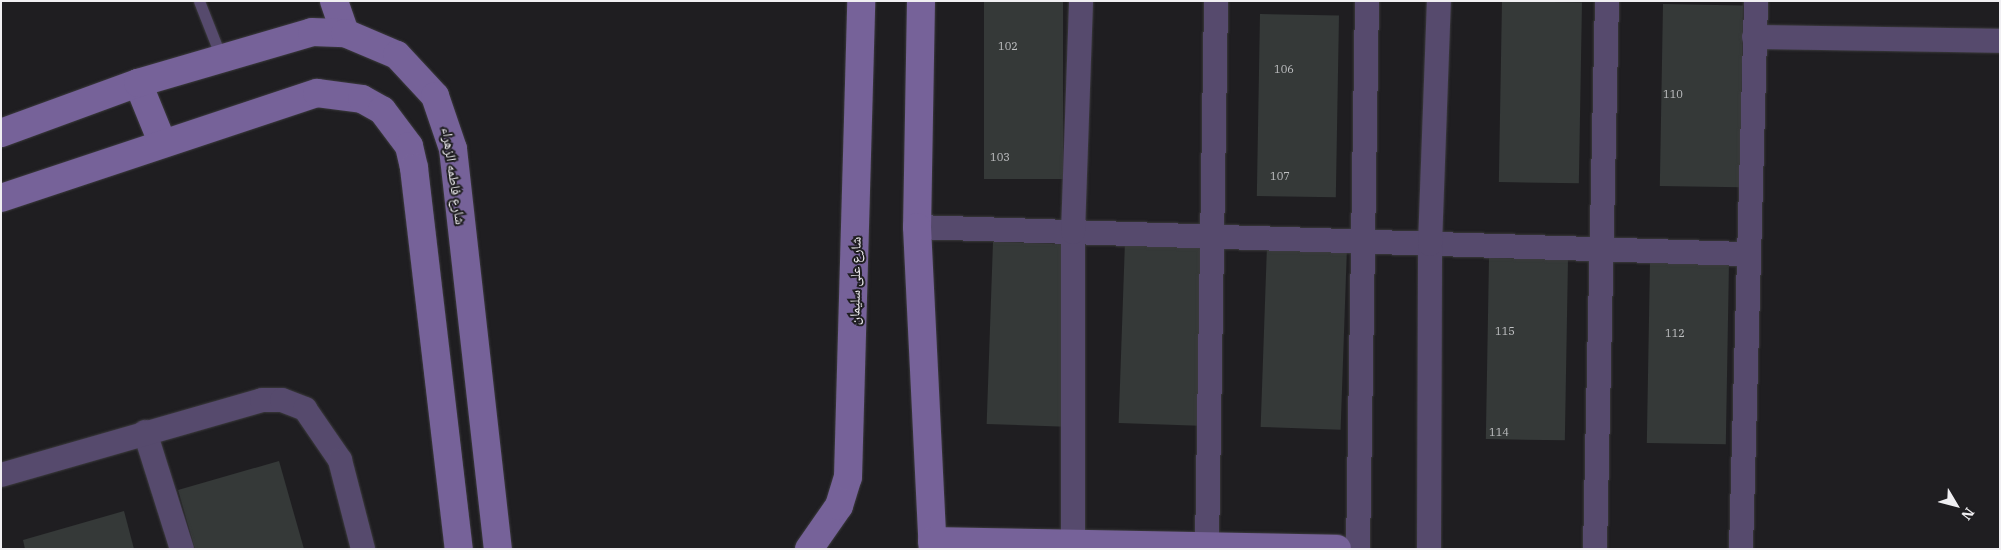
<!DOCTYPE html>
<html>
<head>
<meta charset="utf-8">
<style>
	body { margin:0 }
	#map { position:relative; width:2001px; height:550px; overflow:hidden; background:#1f1e21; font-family:"IBM Plex Serif","Noto Naskh Arabic",serif }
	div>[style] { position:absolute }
	.building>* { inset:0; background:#353938; transform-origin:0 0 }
	.roads { filter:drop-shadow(0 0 1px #3c3b3e) drop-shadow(0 0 1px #3c3b3e) }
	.lane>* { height:11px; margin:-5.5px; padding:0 5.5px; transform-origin:5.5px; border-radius:5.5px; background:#564a6d }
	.street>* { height:24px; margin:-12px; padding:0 12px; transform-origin:12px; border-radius:12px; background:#564a6d }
	.secondary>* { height:28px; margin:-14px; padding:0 14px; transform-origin:14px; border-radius:14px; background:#766299 }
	span { translate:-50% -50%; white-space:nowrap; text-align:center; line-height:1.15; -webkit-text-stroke:4px #1f1e21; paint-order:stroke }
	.number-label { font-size:11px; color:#c1c2c4 }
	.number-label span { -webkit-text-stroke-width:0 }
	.street-label { font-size:14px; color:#f0eff2 }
	.frame { position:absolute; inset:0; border:2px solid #f0eff2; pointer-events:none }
	.north { position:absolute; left:1931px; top:480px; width:50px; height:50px; -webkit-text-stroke:4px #1f1e21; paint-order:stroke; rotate:127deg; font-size:14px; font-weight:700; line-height:20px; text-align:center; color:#f0eff2 }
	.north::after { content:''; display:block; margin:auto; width:18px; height:22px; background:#f0eff2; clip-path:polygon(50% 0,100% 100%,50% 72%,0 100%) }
</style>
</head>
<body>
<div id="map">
	<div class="building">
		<div style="left:984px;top:1px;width:79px;height:178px"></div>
		<div style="left:1502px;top:1px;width:80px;height:181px;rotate:1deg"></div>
		<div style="left:1663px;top:4px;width:80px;height:182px;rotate:1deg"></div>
		<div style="left:1260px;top:14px;width:79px;height:182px;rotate:1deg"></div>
		<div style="left:1125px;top:241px;width:80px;height:182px;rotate:2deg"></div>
		<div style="left:993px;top:242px;width:79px;height:182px;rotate:2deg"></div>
		<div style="left:1267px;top:245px;width:80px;height:182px;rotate:2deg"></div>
		<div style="left:1489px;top:258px;width:79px;height:181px;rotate:1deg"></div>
		<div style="left:1650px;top:261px;width:79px;height:182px;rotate:1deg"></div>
		<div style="clip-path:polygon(279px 461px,304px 549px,195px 549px,178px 490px)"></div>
		<div style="clip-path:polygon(124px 511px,134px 549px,25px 549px,23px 540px)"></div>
	</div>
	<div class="roads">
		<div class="lane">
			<div style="left:199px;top:1px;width:60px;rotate:68.6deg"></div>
		</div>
		<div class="street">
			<div style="left:1754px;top:37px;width:246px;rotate:0.9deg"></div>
			<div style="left:917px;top:227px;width:828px;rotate:1.87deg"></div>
			<div style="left:145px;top:432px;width:123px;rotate:72.5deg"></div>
			<div style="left:1px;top:475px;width:272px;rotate:-16deg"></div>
			<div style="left:262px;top:400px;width:20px"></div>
			<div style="left:282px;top:400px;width:25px;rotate:21deg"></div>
			<div style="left:305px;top:409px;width:62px;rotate:55.5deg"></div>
			<div style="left:340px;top:460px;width:92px;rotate:75.5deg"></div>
			<div style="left:1073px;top:543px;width:311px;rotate:-90deg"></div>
			<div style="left:1073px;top:232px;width:231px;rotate:-88deg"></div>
			<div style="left:1207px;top:546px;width:545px;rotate:-89.05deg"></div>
			<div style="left:1358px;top:549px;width:548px;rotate:-89.06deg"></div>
			<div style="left:1429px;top:549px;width:305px;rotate:-89.8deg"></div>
			<div style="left:1430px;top:244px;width:243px;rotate:-87.9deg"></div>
			<div style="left:1595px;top:549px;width:548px;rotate:-88.75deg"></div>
			<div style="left:1741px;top:549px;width:548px;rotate:-88.43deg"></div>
		</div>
		<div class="secondary">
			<div style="left:334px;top:1px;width:34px;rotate:71deg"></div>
			<div style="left:921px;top:1px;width:226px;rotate:91deg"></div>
			<div style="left:917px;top:227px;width:322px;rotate:87.2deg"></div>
			<div style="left:138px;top:83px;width:64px;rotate:67.9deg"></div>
			<div style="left:1px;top:133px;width:146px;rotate:-20.1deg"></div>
			<div style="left:138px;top:83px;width:181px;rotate:-16.3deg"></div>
			<div style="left:312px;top:32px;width:33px;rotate:2deg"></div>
			<div style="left:345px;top:33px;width:56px;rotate:22.9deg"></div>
			<div style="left:397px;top:55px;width:56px;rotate:47.2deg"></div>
			<div style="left:435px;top:96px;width:56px;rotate:71.2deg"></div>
			<div style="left:453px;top:149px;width:403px;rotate:83.6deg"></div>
			<div style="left:1px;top:198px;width:333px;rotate:-18.4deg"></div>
			<div style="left:317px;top:93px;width:45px;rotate:7.6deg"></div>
			<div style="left:362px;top:99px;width:23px;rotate:29deg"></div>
			<div style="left:382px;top:110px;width:45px;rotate:53.1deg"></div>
			<div style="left:409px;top:146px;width:23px;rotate:77deg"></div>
			<div style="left:414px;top:168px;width:384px;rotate:83.3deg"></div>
			<div style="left:932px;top:541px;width:405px;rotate:1.1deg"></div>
			<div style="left:809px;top:549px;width:52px;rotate:-55.1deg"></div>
			<div style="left:839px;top:506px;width:30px;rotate:-73deg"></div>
			<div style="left:848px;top:477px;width:476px;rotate:-88.4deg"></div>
		</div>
	</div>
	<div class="number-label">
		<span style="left:1008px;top:46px">102</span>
		<span style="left:1284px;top:69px">106</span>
		<span style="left:1673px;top:94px">110</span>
		<span style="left:1000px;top:157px">103</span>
		<span style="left:1280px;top:176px">107</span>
		<span style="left:1505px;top:331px">115</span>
		<span style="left:1675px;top:333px">112</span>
		<span style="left:1499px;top:432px">114</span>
	</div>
	<div class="street-label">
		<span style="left:454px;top:176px;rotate:82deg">شارع فاطمه الزهراء</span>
		<span style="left:855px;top:281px;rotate:-89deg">شارع على سليمان</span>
	</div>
	<div class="frame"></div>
	<div class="north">N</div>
</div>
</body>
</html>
